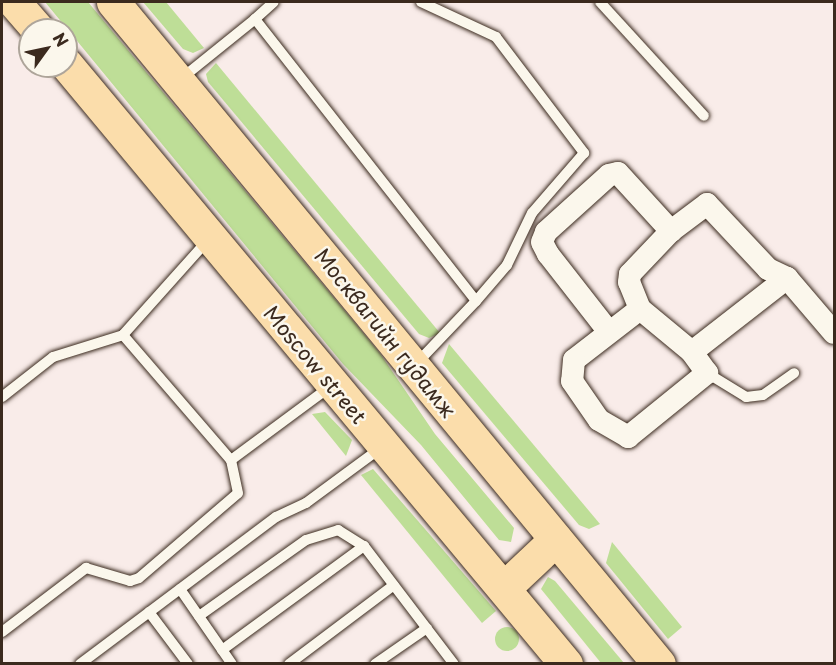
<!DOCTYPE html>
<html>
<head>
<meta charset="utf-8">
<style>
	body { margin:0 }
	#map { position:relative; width:836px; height:665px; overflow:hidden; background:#f9ece9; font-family:"Playpen Sans",sans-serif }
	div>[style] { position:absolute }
	.green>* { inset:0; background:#bede97 }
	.round { border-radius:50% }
	.roads { filter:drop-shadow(0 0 2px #3b2a1e) drop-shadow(0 0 2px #3b2a1e) }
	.service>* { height:10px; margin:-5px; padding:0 5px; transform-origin:5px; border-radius:5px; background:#fbf7ec }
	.minor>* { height:22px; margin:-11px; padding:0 11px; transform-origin:11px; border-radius:11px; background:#fbf7ec }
	.trunk>* { height:33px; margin:-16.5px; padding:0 16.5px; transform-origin:16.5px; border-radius:16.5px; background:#fbddab }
	span { translate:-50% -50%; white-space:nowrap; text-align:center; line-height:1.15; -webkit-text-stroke:5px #fbf7ec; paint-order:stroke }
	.street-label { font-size:21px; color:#3b2a1e }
	.frame { position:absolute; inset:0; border:3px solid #3b2a1e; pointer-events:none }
	.north { position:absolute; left:18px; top:18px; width:60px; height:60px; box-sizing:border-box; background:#fbf7ec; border:2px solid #aea59a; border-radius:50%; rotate:57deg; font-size:16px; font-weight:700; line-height:24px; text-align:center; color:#3b2a1e }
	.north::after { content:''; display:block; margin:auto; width:21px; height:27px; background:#3b2a1e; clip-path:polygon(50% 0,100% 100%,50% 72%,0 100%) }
</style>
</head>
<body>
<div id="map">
	<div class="green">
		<div style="clip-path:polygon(45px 2px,88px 2px,379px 352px,435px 434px,514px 528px,511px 542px,499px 540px,421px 445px,343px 364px)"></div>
		<div style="clip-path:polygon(143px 2px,166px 2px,204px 48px,193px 53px,183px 49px)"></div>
		<div style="clip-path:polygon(216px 63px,440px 333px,429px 338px,419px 334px,208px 82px,206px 74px)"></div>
		<div style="clip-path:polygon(449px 344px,600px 524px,589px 529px,579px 525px,442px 363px)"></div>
		<div style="clip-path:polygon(325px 412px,352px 440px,346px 456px,312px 414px)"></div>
		<div style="clip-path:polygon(373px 469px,496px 611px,482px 623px,361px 475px)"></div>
		<div style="clip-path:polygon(612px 542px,682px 627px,668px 639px,606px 563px)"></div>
		<div style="clip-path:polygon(548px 577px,555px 581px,624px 663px,601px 663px,541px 589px)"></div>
		<div class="round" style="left:495px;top:627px;width:24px;height:24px"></div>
	</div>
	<div class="roads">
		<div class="service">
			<div style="left:421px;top:2px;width:83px;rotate:25deg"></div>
			<div style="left:496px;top:37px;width:146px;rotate:52.8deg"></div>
			<div style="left:584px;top:153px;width:79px;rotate:130.9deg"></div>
			<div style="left:532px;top:213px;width:58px;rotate:115.7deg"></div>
			<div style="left:507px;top:265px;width:48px;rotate:130.7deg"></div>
			<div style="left:600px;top:2px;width:154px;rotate:47.6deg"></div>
			<div style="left:255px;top:19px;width:25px;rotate:-42deg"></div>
			<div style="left:182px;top:78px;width:94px;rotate:-38.9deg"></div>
			<div style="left:255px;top:19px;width:358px;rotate:51.9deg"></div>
			<div style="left:476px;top:301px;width:87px;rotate:133.6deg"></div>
			<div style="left:207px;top:241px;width:126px;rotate:131.8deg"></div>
			<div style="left:123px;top:335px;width:165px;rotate:49.2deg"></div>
			<div style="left:231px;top:460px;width:124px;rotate:-36.5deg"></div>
			<div style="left:707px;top:373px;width:46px;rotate:31.6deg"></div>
			<div style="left:746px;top:397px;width:17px;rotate:-7deg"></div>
			<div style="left:763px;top:395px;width:38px;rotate:-35deg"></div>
			<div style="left:2px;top:397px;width:65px;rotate:-38.1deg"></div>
			<div style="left:53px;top:357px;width:73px;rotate:-17.4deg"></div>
			<div style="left:180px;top:589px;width:91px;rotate:55.3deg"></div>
			<div style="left:149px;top:612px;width:65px;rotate:53.1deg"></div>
			<div style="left:199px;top:616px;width:131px;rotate:-35.4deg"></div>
			<div style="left:306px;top:540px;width:34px;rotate:-17deg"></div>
			<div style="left:338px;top:530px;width:31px;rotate:32deg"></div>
			<div style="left:364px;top:546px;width:148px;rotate:52.7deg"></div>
			<div style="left:2px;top:632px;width:106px;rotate:-37.3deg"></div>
			<div style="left:86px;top:568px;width:46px;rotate:16.5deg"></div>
			<div style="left:130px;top:581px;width:9px;rotate:-18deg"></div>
			<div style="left:139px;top:578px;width:130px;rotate:-40.6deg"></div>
			<div style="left:238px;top:493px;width:34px;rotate:-102deg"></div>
			<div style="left:222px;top:650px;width:176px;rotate:-36.2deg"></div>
			<div style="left:80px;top:664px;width:245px;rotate:-36.9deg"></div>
			<div style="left:276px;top:517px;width:33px;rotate:-25deg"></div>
			<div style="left:306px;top:503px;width:94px;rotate:-36.4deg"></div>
			<div style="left:289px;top:664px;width:131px;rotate:-37deg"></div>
			<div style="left:375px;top:664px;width:63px;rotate:-34.7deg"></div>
		</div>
		<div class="minor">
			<div style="left:787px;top:278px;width:120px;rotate:142.1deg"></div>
			<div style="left:692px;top:352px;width:67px;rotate:-140.4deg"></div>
			<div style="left:640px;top:309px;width:29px;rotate:-112deg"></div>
			<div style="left:629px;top:282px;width:8px;rotate:-83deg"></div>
			<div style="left:630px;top:274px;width:59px;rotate:-46.4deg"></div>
			<div style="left:671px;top:231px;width:45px;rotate:-36.9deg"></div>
			<div style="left:707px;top:204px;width:89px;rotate:46.8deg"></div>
			<div style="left:768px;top:269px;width:21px;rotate:25deg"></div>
			<div style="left:787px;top:278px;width:72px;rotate:49.5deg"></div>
			<div style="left:640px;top:309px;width:83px;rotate:142.3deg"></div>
			<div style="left:574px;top:360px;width:21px;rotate:95deg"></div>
			<div style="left:572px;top:381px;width:47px;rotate:55.3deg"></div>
			<div style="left:599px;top:420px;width:34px;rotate:30deg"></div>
			<div style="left:628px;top:437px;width:102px;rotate:-39deg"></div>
			<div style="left:707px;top:373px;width:26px;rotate:-126deg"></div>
			<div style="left:609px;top:332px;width:99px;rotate:-128deg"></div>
			<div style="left:548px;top:254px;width:13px;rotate:-117deg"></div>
			<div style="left:542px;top:242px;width:11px;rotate:-68deg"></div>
			<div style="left:546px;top:232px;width:85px;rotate:-42.1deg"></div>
			<div style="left:609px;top:175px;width:9px;rotate:-13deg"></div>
			<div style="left:618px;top:173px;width:79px;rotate:47.6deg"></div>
		</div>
		<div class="trunk">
			<div style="left:14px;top:2px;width:37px;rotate:49deg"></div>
			<div style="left:113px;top:2px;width:858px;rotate:50.49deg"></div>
			<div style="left:66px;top:64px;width:781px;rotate:50.19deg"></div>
			<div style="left:504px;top:588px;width:71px;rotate:-43.3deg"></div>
		</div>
	</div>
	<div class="street-label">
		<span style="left:386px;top:332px;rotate:51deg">Москвагийн гудамж</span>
		<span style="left:316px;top:364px;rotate:50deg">Moscow street</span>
	</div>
	<div class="frame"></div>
	<div class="north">N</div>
</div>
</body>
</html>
